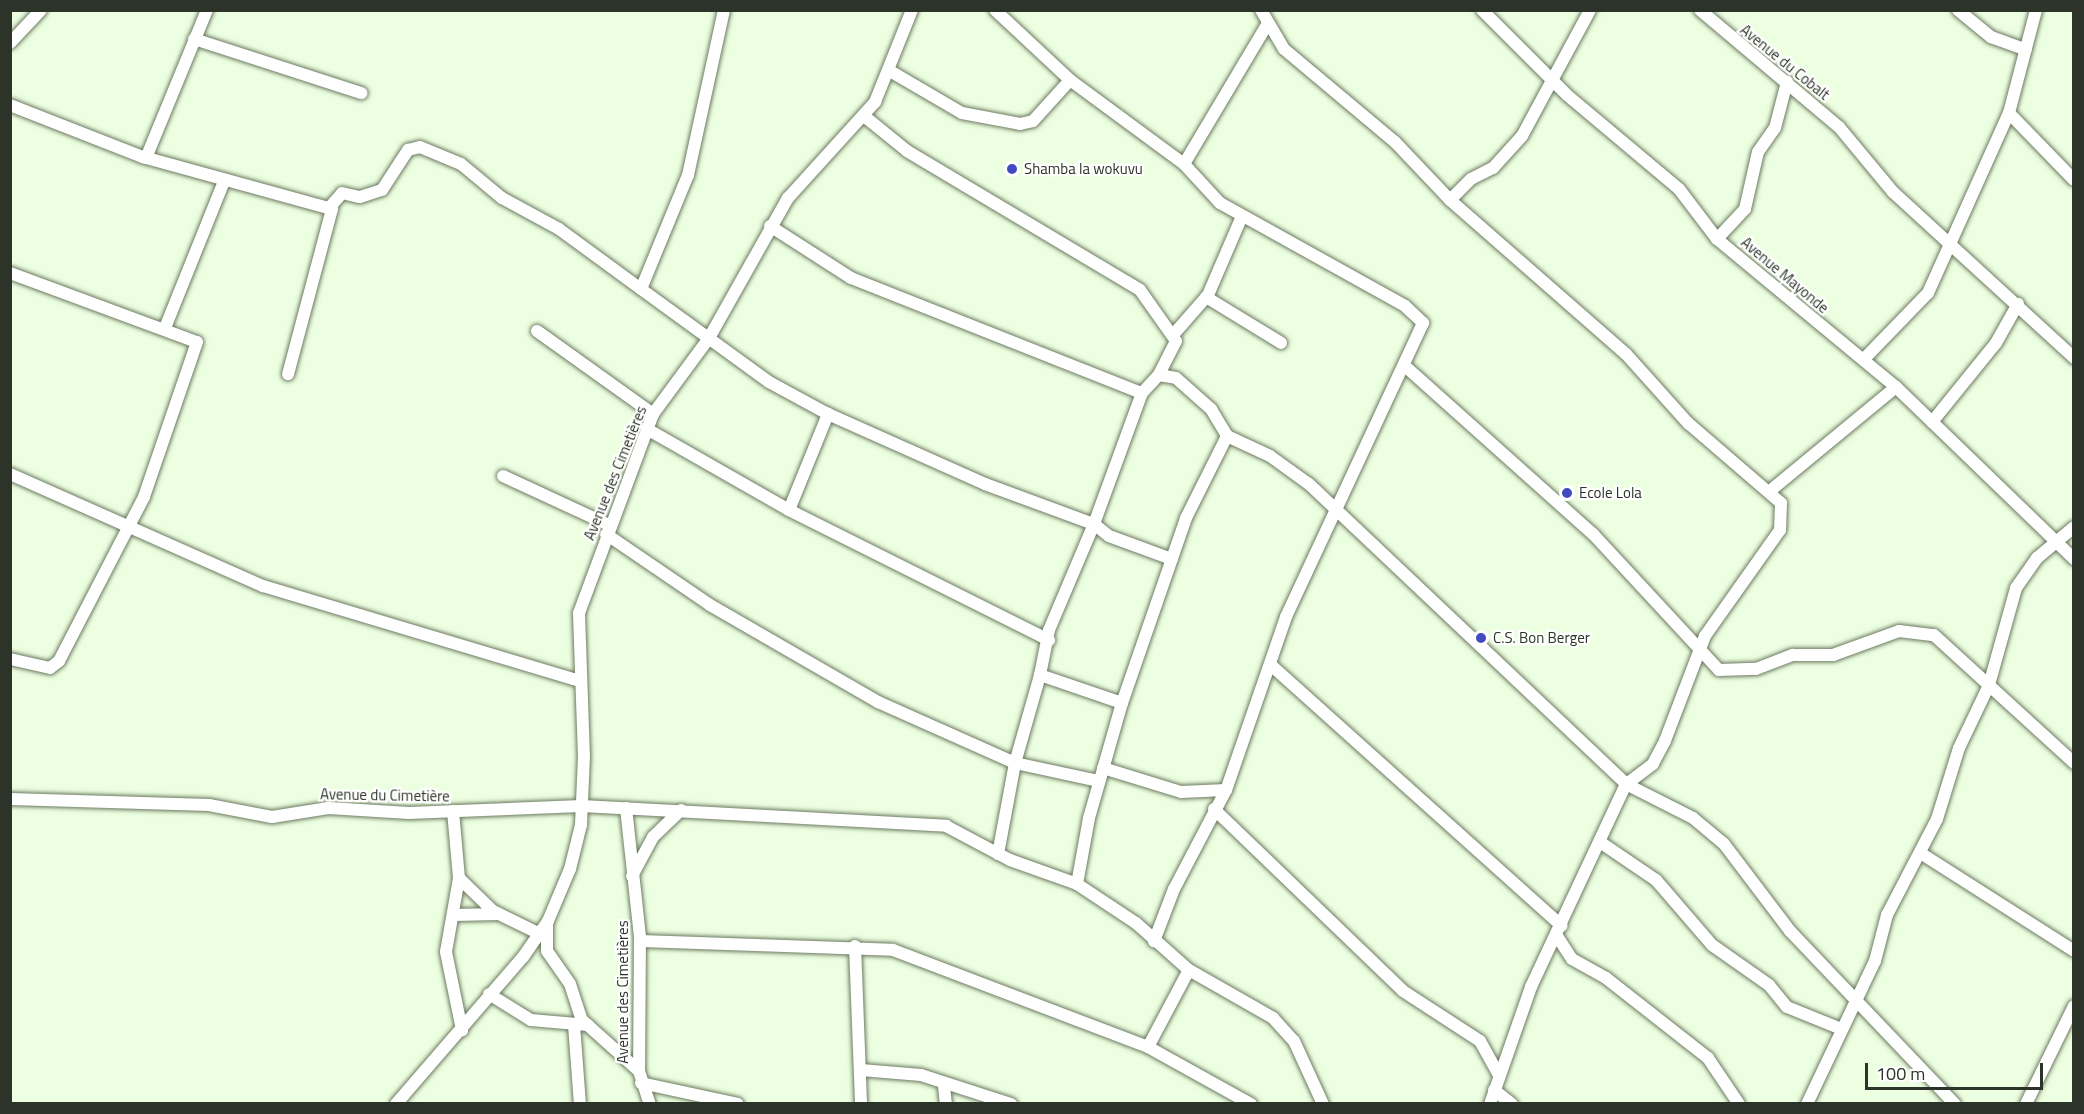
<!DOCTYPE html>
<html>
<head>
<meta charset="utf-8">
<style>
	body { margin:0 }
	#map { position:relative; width:2084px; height:1114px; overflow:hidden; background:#edffe1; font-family:"Titillium Web",sans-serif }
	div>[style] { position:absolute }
	.roads { filter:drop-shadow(0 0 2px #6c7b61) drop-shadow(0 0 2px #6c7b61) }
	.minor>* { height:12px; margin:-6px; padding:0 6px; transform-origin:6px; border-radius:6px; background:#fff }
	.dots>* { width:16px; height:16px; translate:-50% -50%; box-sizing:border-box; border:3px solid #fff; border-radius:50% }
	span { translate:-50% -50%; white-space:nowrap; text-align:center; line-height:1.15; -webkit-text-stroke:4.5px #fff; paint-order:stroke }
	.street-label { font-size:15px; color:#2c3328 }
	.poi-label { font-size:15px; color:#2c3328 }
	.left { translate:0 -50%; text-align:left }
	.frame { position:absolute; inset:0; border:12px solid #2c3328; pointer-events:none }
	.scale { position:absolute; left:1865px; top:1063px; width:178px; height:27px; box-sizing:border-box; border:3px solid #2c3328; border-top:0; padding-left:8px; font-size:18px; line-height:21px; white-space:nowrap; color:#2c3328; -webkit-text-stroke:4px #fff; paint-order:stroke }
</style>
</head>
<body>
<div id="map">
	<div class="roads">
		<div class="minor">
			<div style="left:724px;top:10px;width:169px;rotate:102.3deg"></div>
			<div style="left:688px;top:175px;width:123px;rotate:112.4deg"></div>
			<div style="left:641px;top:289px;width:158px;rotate:36deg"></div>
			<div style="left:769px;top:382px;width:67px;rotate:28.5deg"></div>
			<div style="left:828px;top:414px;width:172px;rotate:24deg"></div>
			<div style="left:985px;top:484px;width:116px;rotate:20.2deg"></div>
			<div style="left:1094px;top:524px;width:140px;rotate:-69.9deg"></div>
			<div style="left:1142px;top:393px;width:25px;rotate:-47deg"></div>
			<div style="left:1159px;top:375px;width:17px;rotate:10deg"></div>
			<div style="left:1176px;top:378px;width:47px;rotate:41.5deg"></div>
			<div style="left:1211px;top:409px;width:31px;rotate:59deg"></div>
			<div style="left:1227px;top:436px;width:47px;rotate:24.9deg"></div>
			<div style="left:1270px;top:456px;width:48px;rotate:35.7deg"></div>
			<div style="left:1309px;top:484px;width:436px;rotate:43.4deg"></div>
			<div style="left:1626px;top:784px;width:75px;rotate:26.9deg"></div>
			<div style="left:1693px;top:818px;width:40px;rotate:40deg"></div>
			<div style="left:1724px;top:844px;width:109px;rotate:52.8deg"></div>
			<div style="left:1790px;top:931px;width:239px;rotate:46.4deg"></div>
			<div style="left:995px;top:10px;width:103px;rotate:43deg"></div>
			<div style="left:1070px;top:80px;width:142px;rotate:36.4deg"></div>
			<div style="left:1184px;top:164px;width:53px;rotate:47.3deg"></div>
			<div style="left:1220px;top:203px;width:212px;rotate:29.1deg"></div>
			<div style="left:1405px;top:306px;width:25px;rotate:43deg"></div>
			<div style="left:1423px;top:323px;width:324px;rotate:115deg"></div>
			<div style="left:1286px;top:617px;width:183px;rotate:109.1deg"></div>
			<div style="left:1226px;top:790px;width:112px;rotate:117.7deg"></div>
			<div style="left:1174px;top:889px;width:56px;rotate:111deg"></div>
			<div style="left:1261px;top:10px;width:45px;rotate:59.5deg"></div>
			<div style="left:1284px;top:49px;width:145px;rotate:40deg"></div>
			<div style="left:1395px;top:142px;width:80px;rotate:46.5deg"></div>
			<div style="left:1450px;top:200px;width:234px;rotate:41.2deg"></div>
			<div style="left:1626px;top:354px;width:93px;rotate:48.1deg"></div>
			<div style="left:1688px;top:423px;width:123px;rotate:40.7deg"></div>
			<div style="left:1781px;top:503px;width:27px;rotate:92deg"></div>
			<div style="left:1780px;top:530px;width:130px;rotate:125.3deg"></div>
			<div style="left:1705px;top:636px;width:112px;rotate:110.9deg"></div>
			<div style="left:1665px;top:741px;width:26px;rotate:118deg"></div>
			<div style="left:1653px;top:764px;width:34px;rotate:143deg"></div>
			<div style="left:1626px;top:784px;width:224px;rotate:115.1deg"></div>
			<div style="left:1531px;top:987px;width:124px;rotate:109.3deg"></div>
			<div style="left:1482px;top:10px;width:120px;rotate:45deg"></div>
			<div style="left:1567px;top:95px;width:146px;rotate:40deg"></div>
			<div style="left:1679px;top:189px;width:63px;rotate:52.8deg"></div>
			<div style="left:1717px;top:239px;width:232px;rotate:39.6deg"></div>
			<div style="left:1896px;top:387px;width:248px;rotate:44deg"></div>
			<div style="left:1700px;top:10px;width:182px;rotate:40.1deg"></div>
			<div style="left:1839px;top:127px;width:85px;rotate:50.3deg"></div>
			<div style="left:1893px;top:192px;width:246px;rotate:42.5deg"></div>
			<div style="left:1958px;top:10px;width:43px;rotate:39.3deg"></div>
			<div style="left:1991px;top:37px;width:37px;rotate:20deg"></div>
			<div style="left:194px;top:39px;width:176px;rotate:17.9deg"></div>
			<div style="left:10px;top:43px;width:45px;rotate:-46.8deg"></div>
			<div style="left:890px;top:71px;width:83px;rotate:30.3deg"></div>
			<div style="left:962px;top:113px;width:59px;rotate:10.7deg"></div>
			<div style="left:1020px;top:124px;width:13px;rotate:-13deg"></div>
			<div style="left:1033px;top:121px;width:55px;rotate:-47.9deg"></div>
			<div style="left:10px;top:105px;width:143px;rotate:21.4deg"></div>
			<div style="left:143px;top:157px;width:196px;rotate:15.4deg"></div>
			<div style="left:332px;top:209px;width:171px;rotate:104.9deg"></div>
			<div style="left:2009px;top:113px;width:93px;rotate:45.9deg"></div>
			<div style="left:864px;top:116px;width:55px;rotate:39.1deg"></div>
			<div style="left:907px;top:151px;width:271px;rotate:30.8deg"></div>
			<div style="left:1140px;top:290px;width:62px;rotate:54.8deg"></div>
			<div style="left:1176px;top:341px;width:38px;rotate:117deg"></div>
			<div style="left:146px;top:158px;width:160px;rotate:-67.6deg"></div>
			<div style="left:1184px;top:164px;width:164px;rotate:-59.2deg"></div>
			<div style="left:1450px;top:200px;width:30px;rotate:-45deg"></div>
			<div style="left:1471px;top:179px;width:25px;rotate:-27deg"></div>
			<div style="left:1493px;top:168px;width:43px;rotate:-47.8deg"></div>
			<div style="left:1522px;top:136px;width:143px;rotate:-61.6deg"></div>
			<div style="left:330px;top:207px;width:18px;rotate:-49deg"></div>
			<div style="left:342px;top:193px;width:18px;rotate:13deg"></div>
			<div style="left:360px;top:197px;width:23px;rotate:-18deg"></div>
			<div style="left:382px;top:190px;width:48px;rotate:-57deg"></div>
			<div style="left:408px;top:150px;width:12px;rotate:-14deg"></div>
			<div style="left:420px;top:147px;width:44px;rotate:22.5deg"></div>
			<div style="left:461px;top:164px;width:53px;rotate:39.7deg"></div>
			<div style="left:502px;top:198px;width:65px;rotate:28.5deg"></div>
			<div style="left:559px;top:229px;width:102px;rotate:36.2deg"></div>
			<div style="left:770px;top:226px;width:96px;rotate:32.7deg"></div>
			<div style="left:851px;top:278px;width:313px;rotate:21.6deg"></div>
			<div style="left:1717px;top:239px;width:41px;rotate:-47deg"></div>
			<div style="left:1745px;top:209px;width:58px;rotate:-77.2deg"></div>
			<div style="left:1758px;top:152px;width:29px;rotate:-55deg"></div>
			<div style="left:1775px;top:128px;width:48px;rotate:-75.4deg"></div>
			<div style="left:10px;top:273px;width:199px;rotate:20.3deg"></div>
			<div style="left:197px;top:342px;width:164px;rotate:108.9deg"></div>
			<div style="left:144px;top:497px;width:185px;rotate:117.4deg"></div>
			<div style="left:59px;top:661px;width:11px;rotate:142deg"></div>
			<div style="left:50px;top:668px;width:41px;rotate:-167.3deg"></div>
			<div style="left:1206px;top:297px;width:88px;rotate:31.5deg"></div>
			<div style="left:165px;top:328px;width:158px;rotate:-68.1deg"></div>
			<div style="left:537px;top:331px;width:143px;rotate:35.6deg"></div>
			<div style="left:1173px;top:335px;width:53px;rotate:-48.8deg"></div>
			<div style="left:1208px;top:295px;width:86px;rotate:-66.7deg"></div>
			<div style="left:1864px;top:359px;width:92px;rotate:-45.9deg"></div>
			<div style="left:1928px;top:293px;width:197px;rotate:-65.8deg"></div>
			<div style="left:2009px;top:113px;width:106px;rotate:-75.3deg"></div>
			<div style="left:1406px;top:367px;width:251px;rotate:41.8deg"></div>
			<div style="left:1593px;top:534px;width:185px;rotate:47.2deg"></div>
			<div style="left:1719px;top:670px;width:37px;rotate:-2deg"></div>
			<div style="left:1756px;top:669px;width:40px;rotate:-21deg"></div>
			<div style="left:1793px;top:655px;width:40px"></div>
			<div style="left:1833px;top:655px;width:70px;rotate:-20deg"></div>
			<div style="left:1899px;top:631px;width:35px;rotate:7deg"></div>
			<div style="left:1934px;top:635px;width:190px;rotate:42.4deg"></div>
			<div style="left:1932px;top:422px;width:102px;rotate:-51deg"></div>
			<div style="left:1996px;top:343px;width:45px;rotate:-60.6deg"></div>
			<div style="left:647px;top:429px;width:163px;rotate:29.7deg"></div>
			<div style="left:789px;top:510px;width:104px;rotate:-67.9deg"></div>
			<div style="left:10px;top:474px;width:277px;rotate:23.9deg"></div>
			<div style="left:263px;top:586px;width:330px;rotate:16.7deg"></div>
			<div style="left:503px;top:476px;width:117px;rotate:24.8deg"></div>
			<div style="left:1771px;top:490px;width:162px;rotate:-39.5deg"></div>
			<div style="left:789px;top:510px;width:291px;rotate:26.6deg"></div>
			<div style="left:606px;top:534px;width:126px;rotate:34.3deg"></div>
			<div style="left:710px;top:605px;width:194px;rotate:30deg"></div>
			<div style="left:878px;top:702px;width:150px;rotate:24deg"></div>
			<div style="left:1015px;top:763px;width:86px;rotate:12.1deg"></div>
			<div style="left:1272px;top:666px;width:389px;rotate:41.9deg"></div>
			<div style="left:1122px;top:703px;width:87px;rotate:-161.1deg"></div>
			<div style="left:1040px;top:675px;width:46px;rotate:-78.7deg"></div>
			<div style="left:1049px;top:630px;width:115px;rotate:-67deg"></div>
			<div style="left:1094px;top:524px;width:19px;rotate:39deg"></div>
			<div style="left:1109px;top:536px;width:67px;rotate:20.1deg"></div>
			<div style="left:1103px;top:768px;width:82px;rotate:17.1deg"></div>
			<div style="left:1181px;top:792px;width:45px;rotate:-2.5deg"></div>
			<div style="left:10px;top:799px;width:199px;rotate:1.7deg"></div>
			<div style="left:209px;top:805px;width:64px;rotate:10.8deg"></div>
			<div style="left:272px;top:817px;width:57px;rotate:-9.1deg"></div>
			<div style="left:328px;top:808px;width:81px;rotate:3.5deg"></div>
			<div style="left:409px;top:813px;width:173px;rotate:-2.3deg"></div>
			<div style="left:582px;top:806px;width:365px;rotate:3.1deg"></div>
			<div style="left:946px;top:826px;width:72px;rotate:28deg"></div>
			<div style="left:1010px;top:860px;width:71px;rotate:19.7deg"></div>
			<div style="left:1077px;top:884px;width:71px;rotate:33.5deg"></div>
			<div style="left:1136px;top:923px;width:71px;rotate:41.6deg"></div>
			<div style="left:1189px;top:970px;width:97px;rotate:29.7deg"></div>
			<div style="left:1273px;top:1018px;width:31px;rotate:48deg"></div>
			<div style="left:1294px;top:1041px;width:69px;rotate:65.3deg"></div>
			<div style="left:626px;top:808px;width:129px;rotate:83.8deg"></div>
			<div style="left:640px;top:936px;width:135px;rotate:90.4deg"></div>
			<div style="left:639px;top:1071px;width:35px;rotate:72deg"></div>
			<div style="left:1214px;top:809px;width:262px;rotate:43.9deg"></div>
			<div style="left:1403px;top:991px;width:92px;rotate:33deg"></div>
			<div style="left:1480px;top:1041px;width:39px;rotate:61deg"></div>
			<div style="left:453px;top:811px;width:67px;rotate:84.9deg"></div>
			<div style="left:459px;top:878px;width:47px;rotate:44.1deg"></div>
			<div style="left:493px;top:911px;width:52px;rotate:26.1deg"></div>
			<div style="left:1600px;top:842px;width:68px;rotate:34.2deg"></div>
			<div style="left:1656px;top:880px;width:86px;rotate:49.3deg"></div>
			<div style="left:1712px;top:945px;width:70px;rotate:35.1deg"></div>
			<div style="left:1769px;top:985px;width:28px;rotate:51deg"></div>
			<div style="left:1787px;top:1007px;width:56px;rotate:22deg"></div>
			<div style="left:998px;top:854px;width:93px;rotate:-79.4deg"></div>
			<div style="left:1015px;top:763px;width:91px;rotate:-74.1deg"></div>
			<div style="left:1922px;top:854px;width:180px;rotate:32.5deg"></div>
			<div style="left:632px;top:876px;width:44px;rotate:-61.7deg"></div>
			<div style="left:653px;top:837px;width:39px;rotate:-44deg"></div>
			<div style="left:459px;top:878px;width:75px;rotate:100deg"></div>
			<div style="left:446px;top:952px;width:80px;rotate:78.4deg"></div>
			<div style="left:1077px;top:884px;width:67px;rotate:-79.7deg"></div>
			<div style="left:1089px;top:818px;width:120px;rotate:-74deg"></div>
			<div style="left:1122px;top:703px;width:196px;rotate:-70.9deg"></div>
			<div style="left:1186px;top:518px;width:92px;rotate:-63.4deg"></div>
			<div style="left:454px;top:915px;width:45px;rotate:-1.3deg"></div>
			<div style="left:547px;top:925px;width:26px;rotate:90deg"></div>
			<div style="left:547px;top:951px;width:40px;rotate:55.1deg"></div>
			<div style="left:570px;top:984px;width:38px;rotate:72deg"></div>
			<div style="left:582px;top:1020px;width:76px;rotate:41.8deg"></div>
			<div style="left:1557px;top:936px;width:27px;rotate:57deg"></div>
			<div style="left:1572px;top:959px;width:39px;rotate:29deg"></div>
			<div style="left:1606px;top:978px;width:130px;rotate:38.1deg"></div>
			<div style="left:1708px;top:1058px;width:55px;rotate:56deg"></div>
			<div style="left:640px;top:941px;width:253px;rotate:2deg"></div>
			<div style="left:893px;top:950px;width:273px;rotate:20.8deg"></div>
			<div style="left:1148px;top:1047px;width:118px;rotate:29deg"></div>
			<div style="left:855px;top:946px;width:158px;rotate:87.8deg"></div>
			<div style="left:489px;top:994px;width:49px;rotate:31.8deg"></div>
			<div style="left:531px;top:1020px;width:57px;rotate:5deg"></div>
			<div style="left:574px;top:1025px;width:79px;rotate:85.7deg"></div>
			<div style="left:1148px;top:1047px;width:87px;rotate:-62deg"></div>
			<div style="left:861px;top:1070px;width:60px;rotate:4.8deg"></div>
			<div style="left:921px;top:1075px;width:95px;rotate:17.9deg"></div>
			<div style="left:641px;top:1083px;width:99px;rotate:12.2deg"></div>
			<div style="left:944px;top:1086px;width:18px;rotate:84deg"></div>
			<div style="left:1494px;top:1090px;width:23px;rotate:38deg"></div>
			<div style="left:396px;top:1104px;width:194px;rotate:-49.2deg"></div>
			<div style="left:523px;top:957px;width:44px;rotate:-55.2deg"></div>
			<div style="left:548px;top:921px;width:56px;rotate:-67.1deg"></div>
			<div style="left:570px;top:869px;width:45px;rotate:-76deg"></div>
			<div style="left:581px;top:825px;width:68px;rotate:-87.5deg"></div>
			<div style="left:584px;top:757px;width:144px;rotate:-92deg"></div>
			<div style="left:579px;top:613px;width:212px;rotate:-69.6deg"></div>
			<div style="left:653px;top:414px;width:94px;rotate:-53.6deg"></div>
			<div style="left:709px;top:338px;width:161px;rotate:-60.6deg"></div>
			<div style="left:788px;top:198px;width:130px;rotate:-47.8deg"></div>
			<div style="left:875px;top:102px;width:99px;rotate:-68.1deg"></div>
			<div style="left:1807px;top:1104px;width:158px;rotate:-64.6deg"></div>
			<div style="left:1875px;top:961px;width:48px;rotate:-75.4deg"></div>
			<div style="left:1887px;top:915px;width:108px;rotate:-62.5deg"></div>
			<div style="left:1937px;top:819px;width:74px;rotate:-72.8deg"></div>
			<div style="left:1959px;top:748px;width:70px;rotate:-64.5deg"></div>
			<div style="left:1989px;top:685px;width:101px;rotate:-74.4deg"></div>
			<div style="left:2016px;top:588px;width:37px;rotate:-55deg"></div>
			<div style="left:2037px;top:558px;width:48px;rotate:-40deg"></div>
			<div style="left:2026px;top:1104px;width:109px;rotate:-63.9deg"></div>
		</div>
	</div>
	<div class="dots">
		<div style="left:1012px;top:169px;background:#414bbf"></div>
		<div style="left:1567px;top:493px;background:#414bbf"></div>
		<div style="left:1481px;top:638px;background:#414bbf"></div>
	</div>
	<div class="street-label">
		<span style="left:1785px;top:62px;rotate:39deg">Avenue du Cobalt</span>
		<span style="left:1785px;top:275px;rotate:40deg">Avenue Mayonde</span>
		<span style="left:615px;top:473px;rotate:-68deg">Avenue des Cimetières</span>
		<span style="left:385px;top:795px;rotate:1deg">Avenue du Cimetière</span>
		<span style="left:623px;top:992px;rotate:-90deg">Avenue des Cimetières</span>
	</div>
	<div class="poi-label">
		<span class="left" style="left:1024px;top:169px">Shamba la wokuvu</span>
		<span class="left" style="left:1579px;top:493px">Ecole Lola</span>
		<span class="left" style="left:1493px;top:638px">C.S. Bon Berger</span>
	</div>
	<div class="frame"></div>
	<div class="scale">100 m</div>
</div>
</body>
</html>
